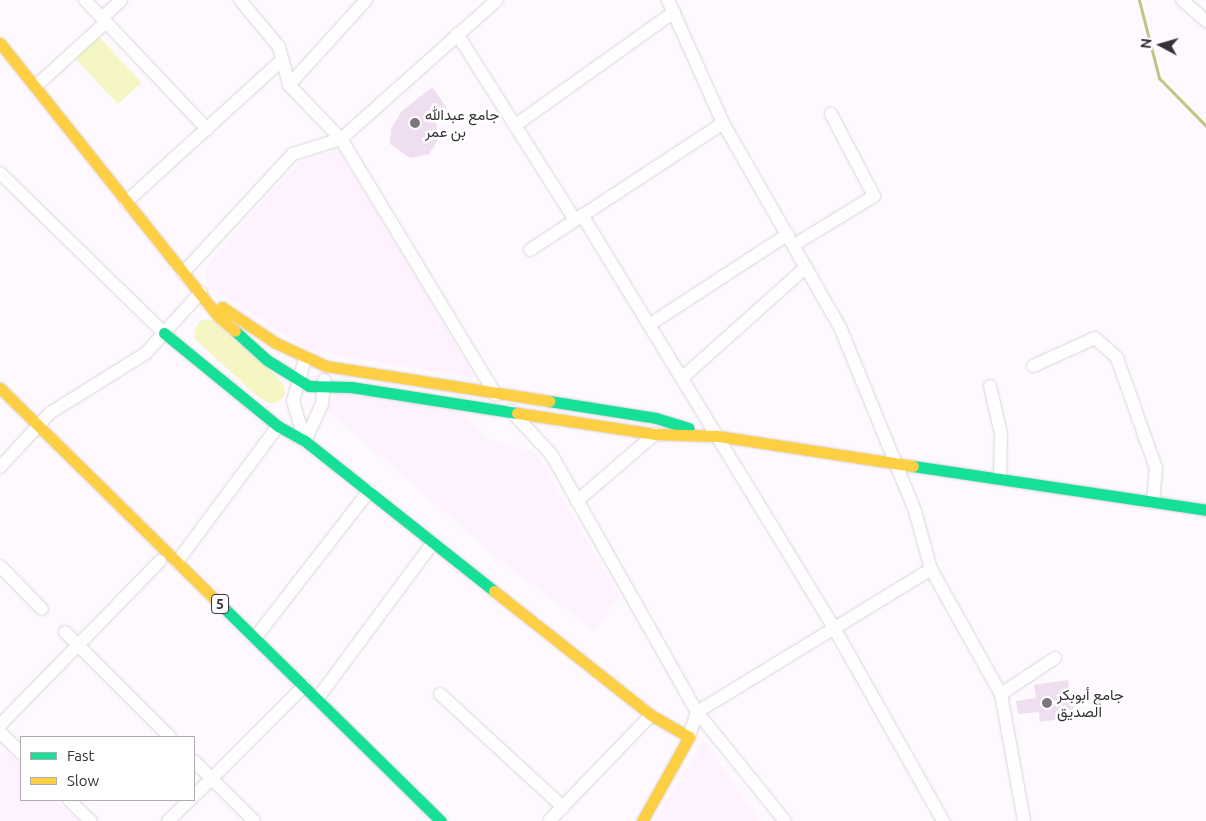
<!DOCTYPE html>
<html>
<head>
<meta charset="utf-8">
<style>
	body { margin:0 }
	#map { position:relative; width:1206px; height:821px; overflow:hidden; background:#fef9fe; font-family:Ubuntu,Vazirmatn,sans-serif }
	div>[style] { position:absolute }
	.built>* { inset:0; background:#fef2ff }
	.green>* { inset:0; background:#f5f6c3; transform-origin:0 0 }
	.stream>* { height:3px; margin:-1.5px; padding:0 1.5px; transform-origin:1.5px; border-radius:1.5px; background:#c3c481 }
	.building>* { inset:0; background:#eedeef }
	.roads { filter:drop-shadow(0 0 1px #d9d4da) drop-shadow(0 0 1px #d9d4da) }
	.street>* { height:12px; margin:-6px; padding:0 6px; transform-origin:6px; border-radius:6px; background:#fffeff }
	.fast>* { height:11px; margin:-5.5px; padding:0 5.5px; transform-origin:5.5px; border-radius:5.5px; background:#16e098 }
	.slow>* { height:11px; margin:-5.5px; padding:0 5.5px; transform-origin:5.5px; border-radius:5.5px; background:#ffcf43 }
	.dots>* { width:14px; height:14px; translate:-50% -50%; box-sizing:border-box; border:2px solid #fff; border-radius:50% }
	span { translate:-50% -50%; white-space:nowrap; text-align:center; line-height:1.15; -webkit-text-stroke:5px #fff; paint-order:stroke }
	.shield-label span { padding:1px 4px; background:#fff; border:1px solid; border-radius:4px; -webkit-text-stroke-width:0 }
	.shield-label { font-size:14px; color:#363037; font-weight:700 }
	.poi-label { font-size:15px; color:#363037 }
	.left { translate:0 -50%; text-align:left }
	.legend { position:absolute; left:20px; top:736px; width:175px; height:65px; box-sizing:border-box; background:#fff; border:1px solid #afacaf; margin:0; padding:6px 9px; list-style:none; font-size:15px; color:#363037 }
	.legend li { display:flex; align-items:center; gap:10px; height:25px }
	.legend b { width:25px; border:1px solid #afacaf }
	.north { position:absolute; left:1136px; top:20px; width:50px; height:50px; -webkit-text-stroke:4px #fff; paint-order:stroke; rotate:276deg; font-size:14px; font-weight:700; line-height:20px; text-align:center; color:#363037 }
	.north::after { content:''; display:block; margin:auto; width:18px; height:22px; background:#363037; clip-path:polygon(50% 0,100% 100%,50% 72%,0 100%) }
</style>
</head>
<body>
<div id="map">
	<div class="built">
		<div style="clip-path:polygon(338px 149px,476px 378px,309px 350px,207px 284px,207px 265px,298px 162px)"></div>
		<div style="clip-path:polygon(336px 392px,460px 410px,487px 438px,537px 454px,619px 596px,595px 631px,501px 561px,327px 410px)"></div>
		<div style="clip-path:polygon(704px 740px,759px 821px,654px 821px)"></div>
		<div style="clip-path:polygon(6px 750px,21px 765px,21px 800px,56px 800px,78px 821px,0 821px,0 754px)"></div>
	</div>
	<div class="green">
		<div style="left:99px;top:37px;width:62px;height:32px;rotate:47deg"></div>
		<div style="clip-path:polygon(202px 320px,212px 320px,276px 376px,284px 386px,285px 395px,278px 402px,269px 403px,257px 396px,195px 339px,195px 328px)"></div>
	</div>
	<div class="stream">
		<div style="left:1139px;top:0;width:81px;rotate:75.6deg"></div>
		<div style="left:1159px;top:78px;width:67px;rotate:45.6deg"></div>
	</div>
	<div class="building">
		<div style="clip-path:polygon(432px 87px,447px 108px,435px 118px,439px 138px,429px 154px,410px 158px,390px 144px,391px 129px,401px 112px)"></div>
		<div style="clip-path:polygon(1068px 680px,1070px 692px,1076px 691px,1078px 706px,1073px 707px,1074px 717px,1040px 722px,1039px 712px,1018px 714px,1016px 701px,1036px 698px,1034px 685px)"></div>
	</div>
	<div class="roads">
		<div class="street">
			<div style="left:85px;top:0;width:178px;rotate:46.6deg"></div>
			<div style="left:240px;top:0;width:61px;rotate:50.3deg"></div>
			<div style="left:279px;top:47px;width:39px;rotate:75deg"></div>
			<div style="left:289px;top:85px;width:75px;rotate:46.1deg"></div>
			<div style="left:341px;top:139px;width:299px;rotate:58.8deg"></div>
			<div style="left:668px;top:0;width:135px;rotate:65.9deg"></div>
			<div style="left:723px;top:123px;width:235px;rotate:60.2deg"></div>
			<div style="left:840px;top:327px;width:199px;rotate:67.8deg"></div>
			<div style="left:915px;top:511px;width:60px;rotate:74.6deg"></div>
			<div style="left:931px;top:569px;width:143px;rotate:60.8deg"></div>
			<div style="left:1001px;top:694px;width:129px;rotate:79.7deg"></div>
			<div style="left:1182px;top:0;width:32px;rotate:41deg"></div>
			<div style="left:102px;top:18px;width:26px;rotate:-43deg"></div>
			<div style="left:457px;top:34px;width:220px;rotate:57.6deg"></div>
			<div style="left:289px;top:85px;width:115px;rotate:-47.8deg"></div>
			<div style="left:36px;top:86px;width:95px;rotate:-42.4deg"></div>
			<div style="left:517px;top:124px;width:193px;rotate:-35.5deg"></div>
			<div style="left:0;top:173px;width:229px;rotate:44.3deg"></div>
			<div style="left:126px;top:202px;width:208px;rotate:-42.3deg"></div>
			<div style="left:582px;top:215px;width:484px;rotate:58.6deg"></div>
			<div style="left:834px;top:628px;width:222px;rotate:60.5deg"></div>
			<div style="left:794px;top:245px;width:94px;rotate:-31.5deg"></div>
			<div style="left:874px;top:196px;width:93px;rotate:-117.7deg"></div>
			<div style="left:530px;top:250px;width:231px;rotate:-33.3deg"></div>
			<div style="left:183px;top:273px;width:162px;rotate:-47.3deg"></div>
			<div style="left:293px;top:154px;width:50px;rotate:-17.4deg"></div>
			<div style="left:341px;top:139px;width:209px;rotate:-41.7deg"></div>
			<div style="left:649px;top:325px;width:166px;rotate:-33.2deg"></div>
			<div style="left:305px;top:359px;width:44px;rotate:105.9deg"></div>
			<div style="left:293px;top:401px;width:42px;rotate:73.3deg"></div>
			<div style="left:305px;top:441px;width:41px;rotate:-65.3deg"></div>
			<div style="left:322px;top:404px;width:24px;rotate:-85deg"></div>
			<div style="left:1033px;top:366px;width:68px;rotate:-24.3deg"></div>
			<div style="left:1095px;top:338px;width:30px;rotate:42deg"></div>
			<div style="left:1117px;top:358px;width:117px;rotate:70.5deg"></div>
			<div style="left:1156px;top:468px;width:35px;rotate:95deg"></div>
			<div style="left:682px;top:378px;width:166px;rotate:-41.8deg"></div>
			<div style="left:990px;top:386px;width:49px;rotate:77.1deg"></div>
			<div style="left:1001px;top:434px;width:45px;rotate:91.3deg"></div>
			<div style="left:511px;top:411px;width:59px;rotate:47.1deg"></div>
			<div style="left:551px;top:454px;width:296px;rotate:60.5deg"></div>
			<div style="left:697px;top:712px;width:26px;rotate:108deg"></div>
			<div style="left:0;top:467px;width:74px;rotate:-47.2deg"></div>
			<div style="left:50px;top:413px;width:113px;rotate:-32deg"></div>
			<div style="left:146px;top:353px;width:82px;rotate:-48deg"></div>
			<div style="left:577px;top:501px;width:103px;rotate:-40.7deg"></div>
			<div style="left:177px;top:562px;width:169px;rotate:-53.4deg"></div>
			<div style="left:0;top:566px;width:60px;rotate:45.7deg"></div>
			<div style="left:65px;top:632px;width:148px;rotate:45deg"></div>
			<div style="left:255px;top:638px;width:186px;rotate:-52.2deg"></div>
			<div style="left:440px;top:694px;width:167px;rotate:42.6deg"></div>
			<div style="left:1001px;top:694px;width:65px;rotate:-33.7deg"></div>
			<div style="left:317px;top:699px;width:194px;rotate:-53.4deg"></div>
			<div style="left:0;top:725px;width:229px;rotate:-45.7deg"></div>
			<div style="left:0;top:732px;width:30px;rotate:45deg"></div>
			<div style="left:194px;top:761px;width:85px;rotate:45deg"></div>
			<div style="left:194px;top:796px;width:156px;rotate:-45deg"></div>
			<div style="left:69px;top:800px;width:30px;rotate:44deg"></div>
			<div style="left:168px;top:821px;width:30px;rotate:-44deg"></div>
			<div style="left:549px;top:821px;width:147px;rotate:-46.1deg"></div>
			<div style="left:785px;top:821px;width:140px;rotate:-128.9deg"></div>
			<div style="left:697px;top:712px;width:274px;rotate:-31.4deg"></div>
		</div>
		<div class="fast">
			<div style="left:235px;top:331px;width:43px;rotate:42.2deg"></div>
			<div style="left:267px;top:360px;width:49px;rotate:31.8deg"></div>
			<div style="left:309px;top:386px;width:42px;rotate:1.4deg"></div>
			<div style="left:351px;top:387px;width:168px;rotate:8.9deg"></div>
			<div style="left:164px;top:333px;width:147px;rotate:39.2deg"></div>
			<div style="left:278px;top:426px;width:31px;rotate:29deg"></div>
			<div style="left:305px;top:441px;width:241px;rotate:38.4deg"></div>
			<div style="left:549px;top:401px;width:108px;rotate:9deg"></div>
			<div style="left:656px;top:418px;width:34px;rotate:17deg"></div>
			<div style="left:913px;top:466px;width:296px;rotate:8.5deg"></div>
			<div style="left:222px;top:606px;width:307px;rotate:44.5deg"></div>
		</div>
		<div class="slow">
			<div style="left:0;top:43px;width:351px;rotate:51.4deg"></div>
			<div style="left:219px;top:317px;width:21px;rotate:41deg"></div>
			<div style="left:222px;top:307px;width:65px;rotate:33.7deg"></div>
			<div style="left:276px;top:343px;width:55px;rotate:24.7deg"></div>
			<div style="left:326px;top:366px;width:226px;rotate:8.9deg"></div>
			<div style="left:0;top:388px;width:311px;rotate:44.5deg"></div>
			<div style="left:517px;top:413px;width:140px;rotate:8.7deg"></div>
			<div style="left:655px;top:434px;width:62px;rotate:1.8deg"></div>
			<div style="left:717px;top:436px;width:198px;rotate:8.7deg"></div>
			<div style="left:494px;top:591px;width:200px;rotate:38.3deg"></div>
			<div style="left:651px;top:715px;width:44px;rotate:30.1deg"></div>
			<div style="left:689px;top:737px;width:96px;rotate:119.2deg"></div>
		</div>
	</div>
	<div class="dots">
		<div style="left:415px;top:123px;background:#7c767d"></div>
		<div style="left:1047px;top:703px;background:#7c767d"></div>
	</div>
	<div class="shield-label">
		<span style="left:220px;top:604px">5</span>
	</div>
	<div class="poi-label">
		<span class="left" style="left:425px;top:123px">جامع عبدالله<br>بن عمر</span>
		<span class="left" style="left:1057px;top:703px">جامع أبوبكر<br>الصديق</span>
	</div>
	<ul class="legend">
	<li><b style="height:6px;background:#16e098"></b>Fast</li>
	<li><b style="height:6px;background:#ffcf43"></b>Slow</li>
	</ul>
	<div class="north">N</div>
</div>
</body>
</html>
